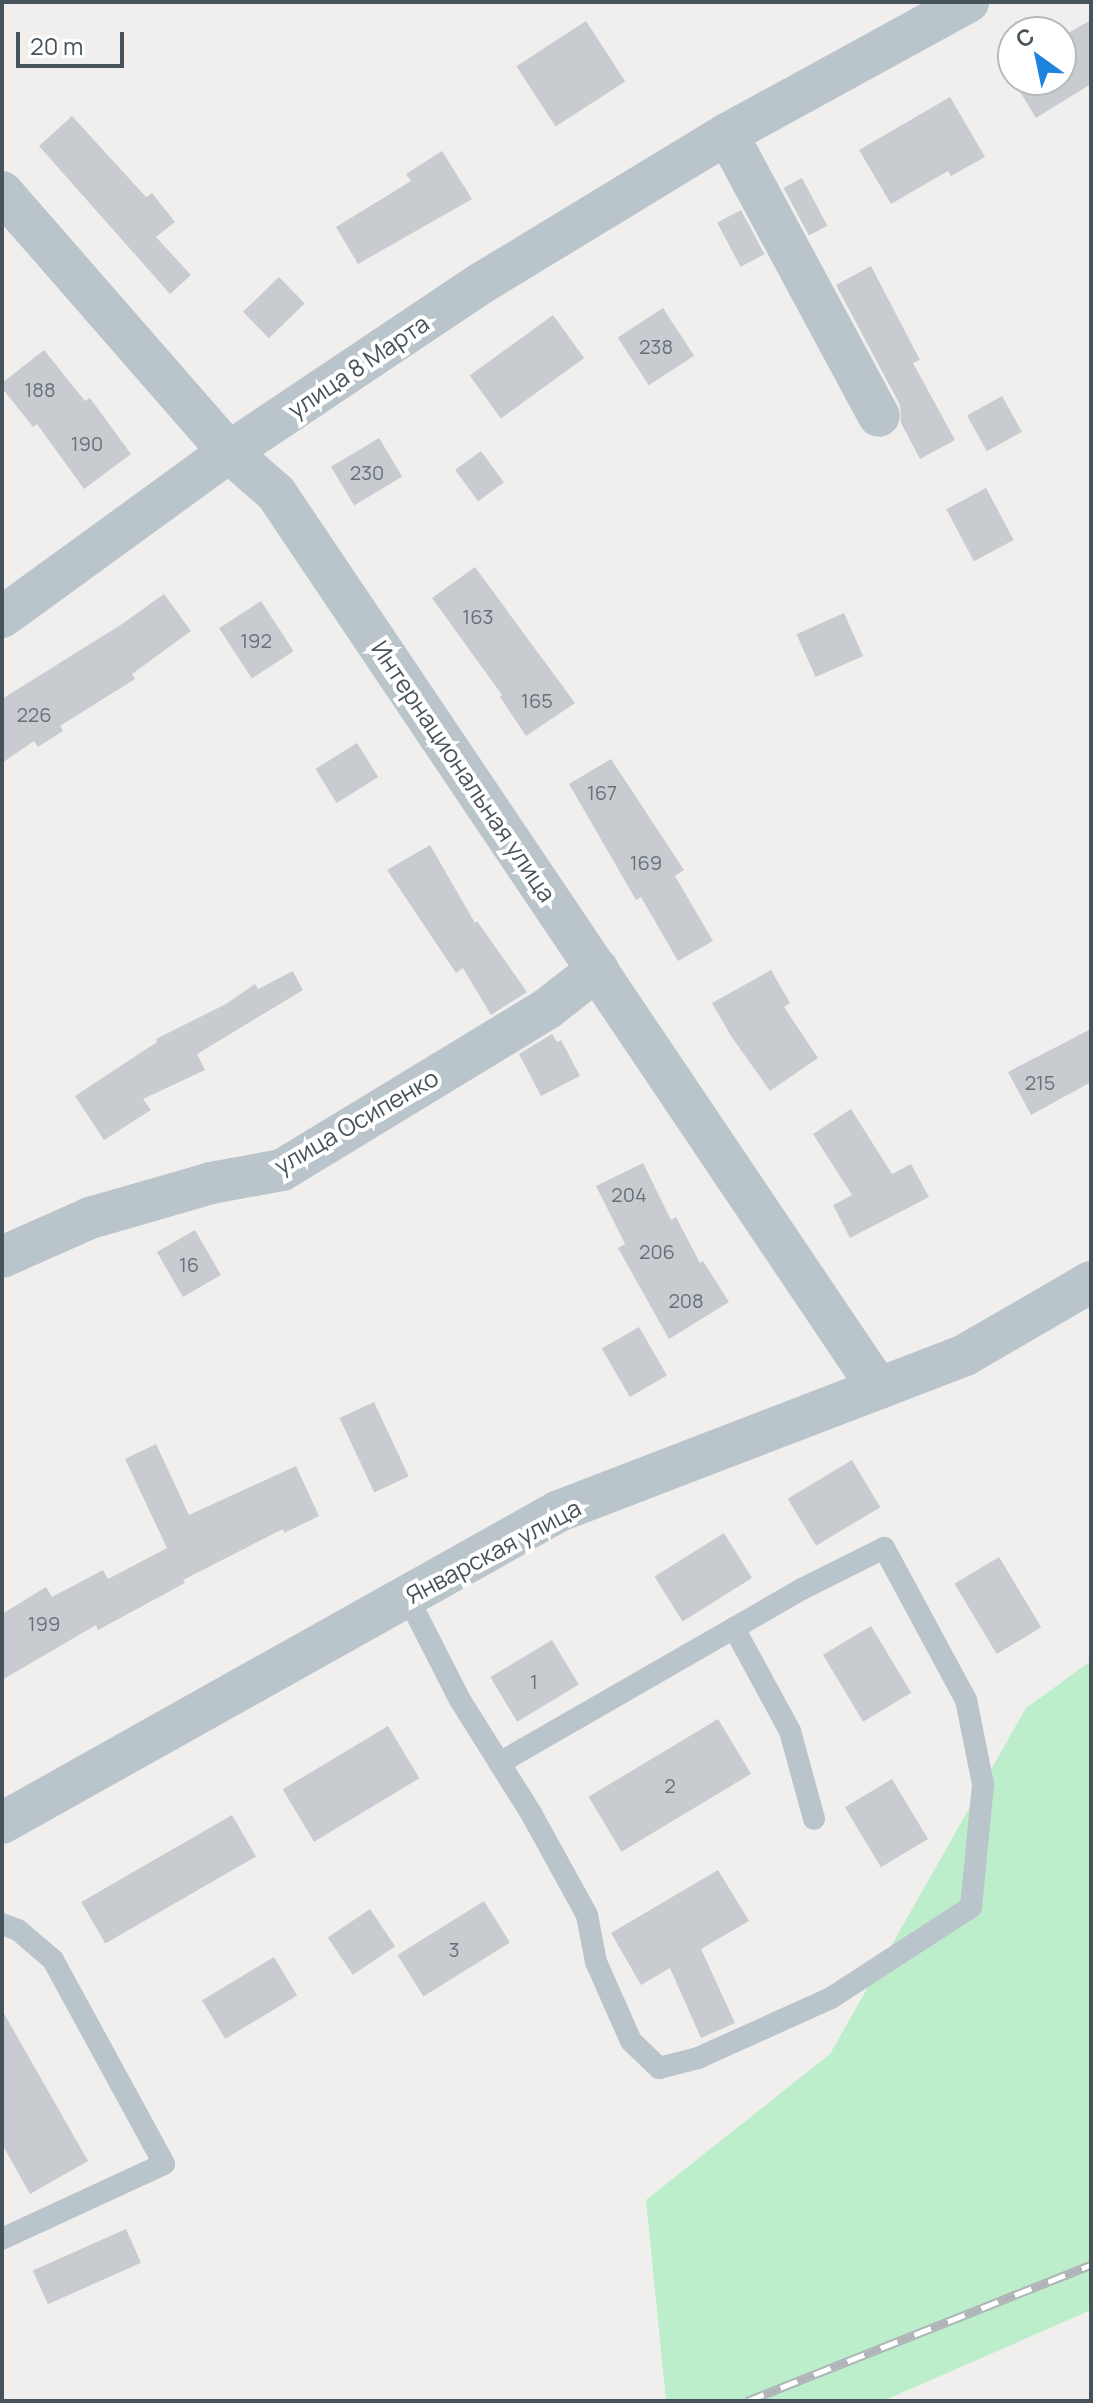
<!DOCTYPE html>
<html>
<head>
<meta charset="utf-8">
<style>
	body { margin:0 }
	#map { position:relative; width:1093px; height:2403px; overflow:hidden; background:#f1eeee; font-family:Manrope,sans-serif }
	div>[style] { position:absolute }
	.green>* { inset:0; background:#bdeecb }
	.building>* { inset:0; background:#c8ccd1; transform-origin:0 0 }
	.lane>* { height:22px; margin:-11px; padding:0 11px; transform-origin:11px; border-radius:11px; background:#bac4cb }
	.street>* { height:42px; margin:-21px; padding:0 21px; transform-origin:21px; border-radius:21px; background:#bac4cb }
	.rail>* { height:9px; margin-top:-4.5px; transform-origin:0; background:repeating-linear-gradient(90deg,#fff 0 18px,#b0b4b8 0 36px); box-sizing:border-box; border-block:2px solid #b0b4b8 }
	span { translate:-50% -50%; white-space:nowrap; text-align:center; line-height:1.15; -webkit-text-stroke:8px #fff; paint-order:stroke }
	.number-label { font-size:20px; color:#667178 }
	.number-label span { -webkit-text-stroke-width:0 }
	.street-label { font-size:24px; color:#46535b }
	.frame { position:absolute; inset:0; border:4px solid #46535b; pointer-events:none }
	.north { position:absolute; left:997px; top:16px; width:80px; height:80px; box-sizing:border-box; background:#fff; border:2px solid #b5babd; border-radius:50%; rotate:327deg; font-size:22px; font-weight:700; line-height:32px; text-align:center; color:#46535b }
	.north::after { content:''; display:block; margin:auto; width:28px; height:36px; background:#1d83dc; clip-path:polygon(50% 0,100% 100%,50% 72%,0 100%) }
	.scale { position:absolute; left:16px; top:32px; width:108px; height:36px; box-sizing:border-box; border:4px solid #46535b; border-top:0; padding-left:10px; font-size:24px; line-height:28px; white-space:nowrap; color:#46535b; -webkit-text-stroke:6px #fff; paint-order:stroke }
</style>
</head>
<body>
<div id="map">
	<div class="green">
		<div style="clip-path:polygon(1091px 1661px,1091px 2310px,883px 2401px,666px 2401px,646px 2200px,830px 2054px,1026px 1708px)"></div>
	</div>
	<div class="building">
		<div style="clip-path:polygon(1091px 20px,1091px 84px,1036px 118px,1006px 69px,1013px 65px,1013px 80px,1061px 80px,1061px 37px)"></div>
		<div style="left:586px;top:21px;width:72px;height:83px;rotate:57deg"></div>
		<div style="clip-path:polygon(950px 97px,985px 157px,951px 176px,948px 171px,891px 204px,859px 150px)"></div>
		<div style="clip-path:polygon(72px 116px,146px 197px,152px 193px,175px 222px,156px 237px,191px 275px,170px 294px,39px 146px)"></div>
		<div style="clip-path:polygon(442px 151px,472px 199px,358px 264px,336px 227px,411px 181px,406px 174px)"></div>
		<div style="left:802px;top:178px;width:54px;height:21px;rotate:62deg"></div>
		<div style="left:741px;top:210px;width:50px;height:27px;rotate:62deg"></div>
		<div style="clip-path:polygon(871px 266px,920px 360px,913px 363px,955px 440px,920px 459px,901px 423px,900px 405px,836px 285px)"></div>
		<div style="left:279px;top:277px;width:37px;height:50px;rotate:46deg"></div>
		<div style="left:663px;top:308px;width:57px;height:54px;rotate:57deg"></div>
		<div style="left:553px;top:315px;width:53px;height:103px;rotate:54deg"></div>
		<div style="clip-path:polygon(44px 350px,85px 401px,90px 398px,131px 454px,84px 489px,37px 424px,33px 427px,2px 388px,2px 383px)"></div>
		<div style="left:1002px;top:396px;width:41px;height:40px;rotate:61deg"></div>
		<div style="left:379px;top:438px;width:45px;height:56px;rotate:59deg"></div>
		<div style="left:481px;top:451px;width:39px;height:32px;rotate:54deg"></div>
		<div style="left:986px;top:488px;width:59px;height:45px;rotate:62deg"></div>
		<div style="clip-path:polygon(475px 567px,575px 703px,526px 736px,500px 697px,502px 695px,432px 598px)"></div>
		<div style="clip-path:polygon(164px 594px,191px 631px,132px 674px,135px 679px,60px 726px,63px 731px,38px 747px,34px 741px,2px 763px,2px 699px,122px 624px)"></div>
		<div style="left:261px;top:601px;width:60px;height:50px;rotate:57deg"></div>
		<div style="left:844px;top:613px;width:47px;height:52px;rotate:66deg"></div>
		<div style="left:357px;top:743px;width:40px;height:49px;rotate:58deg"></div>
		<div style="clip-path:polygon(611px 759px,684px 870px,675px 876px,713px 941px,678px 961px,641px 897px,636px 900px,569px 784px)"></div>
		<div style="clip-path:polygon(430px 845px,475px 923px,477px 921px,527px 992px,491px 1015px,463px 968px,456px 973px,387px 870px)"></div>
		<div style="clip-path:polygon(771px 970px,790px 1003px,784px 1007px,818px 1058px,770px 1091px,731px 1036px,712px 1003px)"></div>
		<div style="clip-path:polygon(293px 971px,303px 990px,197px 1054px,205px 1070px,143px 1099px,151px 1110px,104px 1140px,75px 1096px,157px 1042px,156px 1039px,226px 1004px,255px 984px,258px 989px)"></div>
		<div style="clip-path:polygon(1091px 1029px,1091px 1082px,1031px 1115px,1008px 1072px)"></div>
		<div style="clip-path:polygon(552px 1034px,557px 1042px,561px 1040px,580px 1076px,541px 1096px,519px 1054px)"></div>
		<div style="clip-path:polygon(851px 1109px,892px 1174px,911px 1164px,929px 1197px,850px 1238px,833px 1205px,852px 1195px,813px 1134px)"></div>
		<div style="clip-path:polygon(643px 1163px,671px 1220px,676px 1217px,700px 1263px,703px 1261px,729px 1302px,669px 1339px,618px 1248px,625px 1244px,596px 1186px)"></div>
		<div style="left:195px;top:1230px;width:52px;height:44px;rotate:60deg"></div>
		<div style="left:639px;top:1327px;width:56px;height:43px;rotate:60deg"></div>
		<div style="left:374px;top:1402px;width:82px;height:38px;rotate:65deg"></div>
		<div style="clip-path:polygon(156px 1444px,189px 1515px,296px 1466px,319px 1516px,284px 1533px,283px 1529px,183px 1580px,185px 1583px,98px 1630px,96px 1625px,2px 1680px,2px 1614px,46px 1587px,52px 1597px,103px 1570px,108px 1579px,167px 1548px,125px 1459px)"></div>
		<div style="left:852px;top:1460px;width:55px;height:75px;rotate:59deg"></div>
		<div style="left:724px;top:1533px;width:53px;height:82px;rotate:58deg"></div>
		<div style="left:999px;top:1557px;width:82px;height:52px;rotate:59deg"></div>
		<div style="left:871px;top:1626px;width:78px;height:56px;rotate:59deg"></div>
		<div style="left:552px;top:1640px;width:52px;height:72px;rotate:59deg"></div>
		<div style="left:718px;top:1719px;width:64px;height:151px;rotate:59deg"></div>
		<div style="left:388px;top:1726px;width:61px;height:123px;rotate:59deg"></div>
		<div style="left:892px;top:1779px;width:70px;height:55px;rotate:59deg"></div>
		<div style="left:232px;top:1815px;width:48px;height:174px;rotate:60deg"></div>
		<div style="clip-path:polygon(718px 1870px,749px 1921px,701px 1949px,735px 2023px,701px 2038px,670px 1968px,641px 1985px,611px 1933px)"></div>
		<div style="left:484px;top:1901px;width:49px;height:102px;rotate:58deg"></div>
		<div style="left:370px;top:1909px;width:45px;height:51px;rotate:56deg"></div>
		<div style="left:274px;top:1957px;width:45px;height:84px;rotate:59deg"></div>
		<div style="clip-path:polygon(2px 2010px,88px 2161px,30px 2194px,2px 2144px)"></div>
		<div style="left:126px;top:2229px;width:37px;height:102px;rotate:66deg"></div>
	</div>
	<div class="lane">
		<div style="left:407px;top:1596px;width:117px;rotate:63deg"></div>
		<div style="left:460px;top:1700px;width:136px;rotate:57.9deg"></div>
		<div style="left:532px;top:1815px;width:114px;rotate:61.2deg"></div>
		<div style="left:587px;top:1915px;width:48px;rotate:79.2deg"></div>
		<div style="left:596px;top:1962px;width:86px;rotate:66.1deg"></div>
		<div style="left:631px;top:2041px;width:39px;rotate:44deg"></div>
		<div style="left:659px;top:2068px;width:40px;rotate:-14.4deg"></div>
		<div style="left:698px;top:2058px;width:146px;rotate:-24.3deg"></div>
		<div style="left:831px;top:1998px;width:167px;rotate:-33deg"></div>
		<div style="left:971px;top:1907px;width:124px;rotate:-84.4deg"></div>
		<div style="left:983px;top:1784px;width:86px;rotate:-101.4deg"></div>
		<div style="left:966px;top:1700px;width:173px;rotate:-118.3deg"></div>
		<div style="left:884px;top:1548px;width:92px;rotate:153.4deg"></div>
		<div style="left:802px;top:1589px;width:349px;rotate:150.1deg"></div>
		<div style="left:734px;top:1628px;width:117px;rotate:61.5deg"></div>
		<div style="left:790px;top:1731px;width:91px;rotate:74.7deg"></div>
		<div style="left:2px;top:1924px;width:17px;rotate:21deg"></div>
		<div style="left:18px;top:1930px;width:46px;rotate:40.6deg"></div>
		<div style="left:53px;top:1960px;width:232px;rotate:61.4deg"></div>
		<div style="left:164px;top:2164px;width:179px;rotate:155.2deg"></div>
	</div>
	<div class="street">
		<div style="left:727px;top:134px;width:320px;rotate:61.7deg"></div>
		<div style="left:2px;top:192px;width:345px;rotate:48.9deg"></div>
		<div style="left:229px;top:452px;width:62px;rotate:41.1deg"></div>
		<div style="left:276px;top:493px;width:1079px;rotate:56.07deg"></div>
		<div style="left:2px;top:617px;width:281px;rotate:-36deg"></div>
		<div style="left:229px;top:452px;width:302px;rotate:-33.8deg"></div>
		<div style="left:480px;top:284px;width:289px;rotate:-31.3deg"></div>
		<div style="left:727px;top:134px;width:275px;rotate:-28.7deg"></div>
		<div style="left:2px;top:1257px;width:96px;rotate:-23.9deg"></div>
		<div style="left:90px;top:1218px;width:126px;rotate:-16.1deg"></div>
		<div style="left:211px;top:1183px;width:72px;rotate:-10.4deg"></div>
		<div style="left:282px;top:1170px;width:311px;rotate:-31.3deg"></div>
		<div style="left:548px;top:1008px;width:63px;rotate:-38deg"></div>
		<div style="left:2px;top:1823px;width:638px;rotate:-29.26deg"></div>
		<div style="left:559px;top:1511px;width:435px;rotate:-21deg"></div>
		<div style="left:965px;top:1355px;width:146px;rotate:-30.1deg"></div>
	</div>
	<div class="rail">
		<div style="left:747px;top:2401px;width:370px;rotate:-21.6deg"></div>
	</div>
	<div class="number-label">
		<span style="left:656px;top:346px">238</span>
		<span style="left:40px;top:389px">188</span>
		<span style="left:87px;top:443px">190</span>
		<span style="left:367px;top:472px">230</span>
		<span style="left:478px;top:616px">163</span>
		<span style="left:256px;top:640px">192</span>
		<span style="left:537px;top:700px">165</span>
		<span style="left:34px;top:714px">226</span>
		<span style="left:602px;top:792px">167</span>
		<span style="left:646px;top:862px">169</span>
		<span style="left:1040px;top:1082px">215</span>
		<span style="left:629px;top:1194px">204</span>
		<span style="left:657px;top:1251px">206</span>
		<span style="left:189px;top:1264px">16</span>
		<span style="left:686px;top:1300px">208</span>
		<span style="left:44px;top:1623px">199</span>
		<span style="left:534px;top:1681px">1</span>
		<span style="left:670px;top:1785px">2</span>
		<span style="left:454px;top:1949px">3</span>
	</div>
	<div class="street-label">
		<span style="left:358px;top:366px;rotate:-34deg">улица 8 Марта</span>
		<span style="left:464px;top:771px;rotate:56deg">Интернациональная улица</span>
		<span style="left:356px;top:1121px;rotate:-30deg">улица Осипенко</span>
		<span style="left:493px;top:1551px;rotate:-28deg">Январская улица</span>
	</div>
	<div class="frame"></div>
	<div class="north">С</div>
	<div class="scale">20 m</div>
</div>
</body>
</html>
